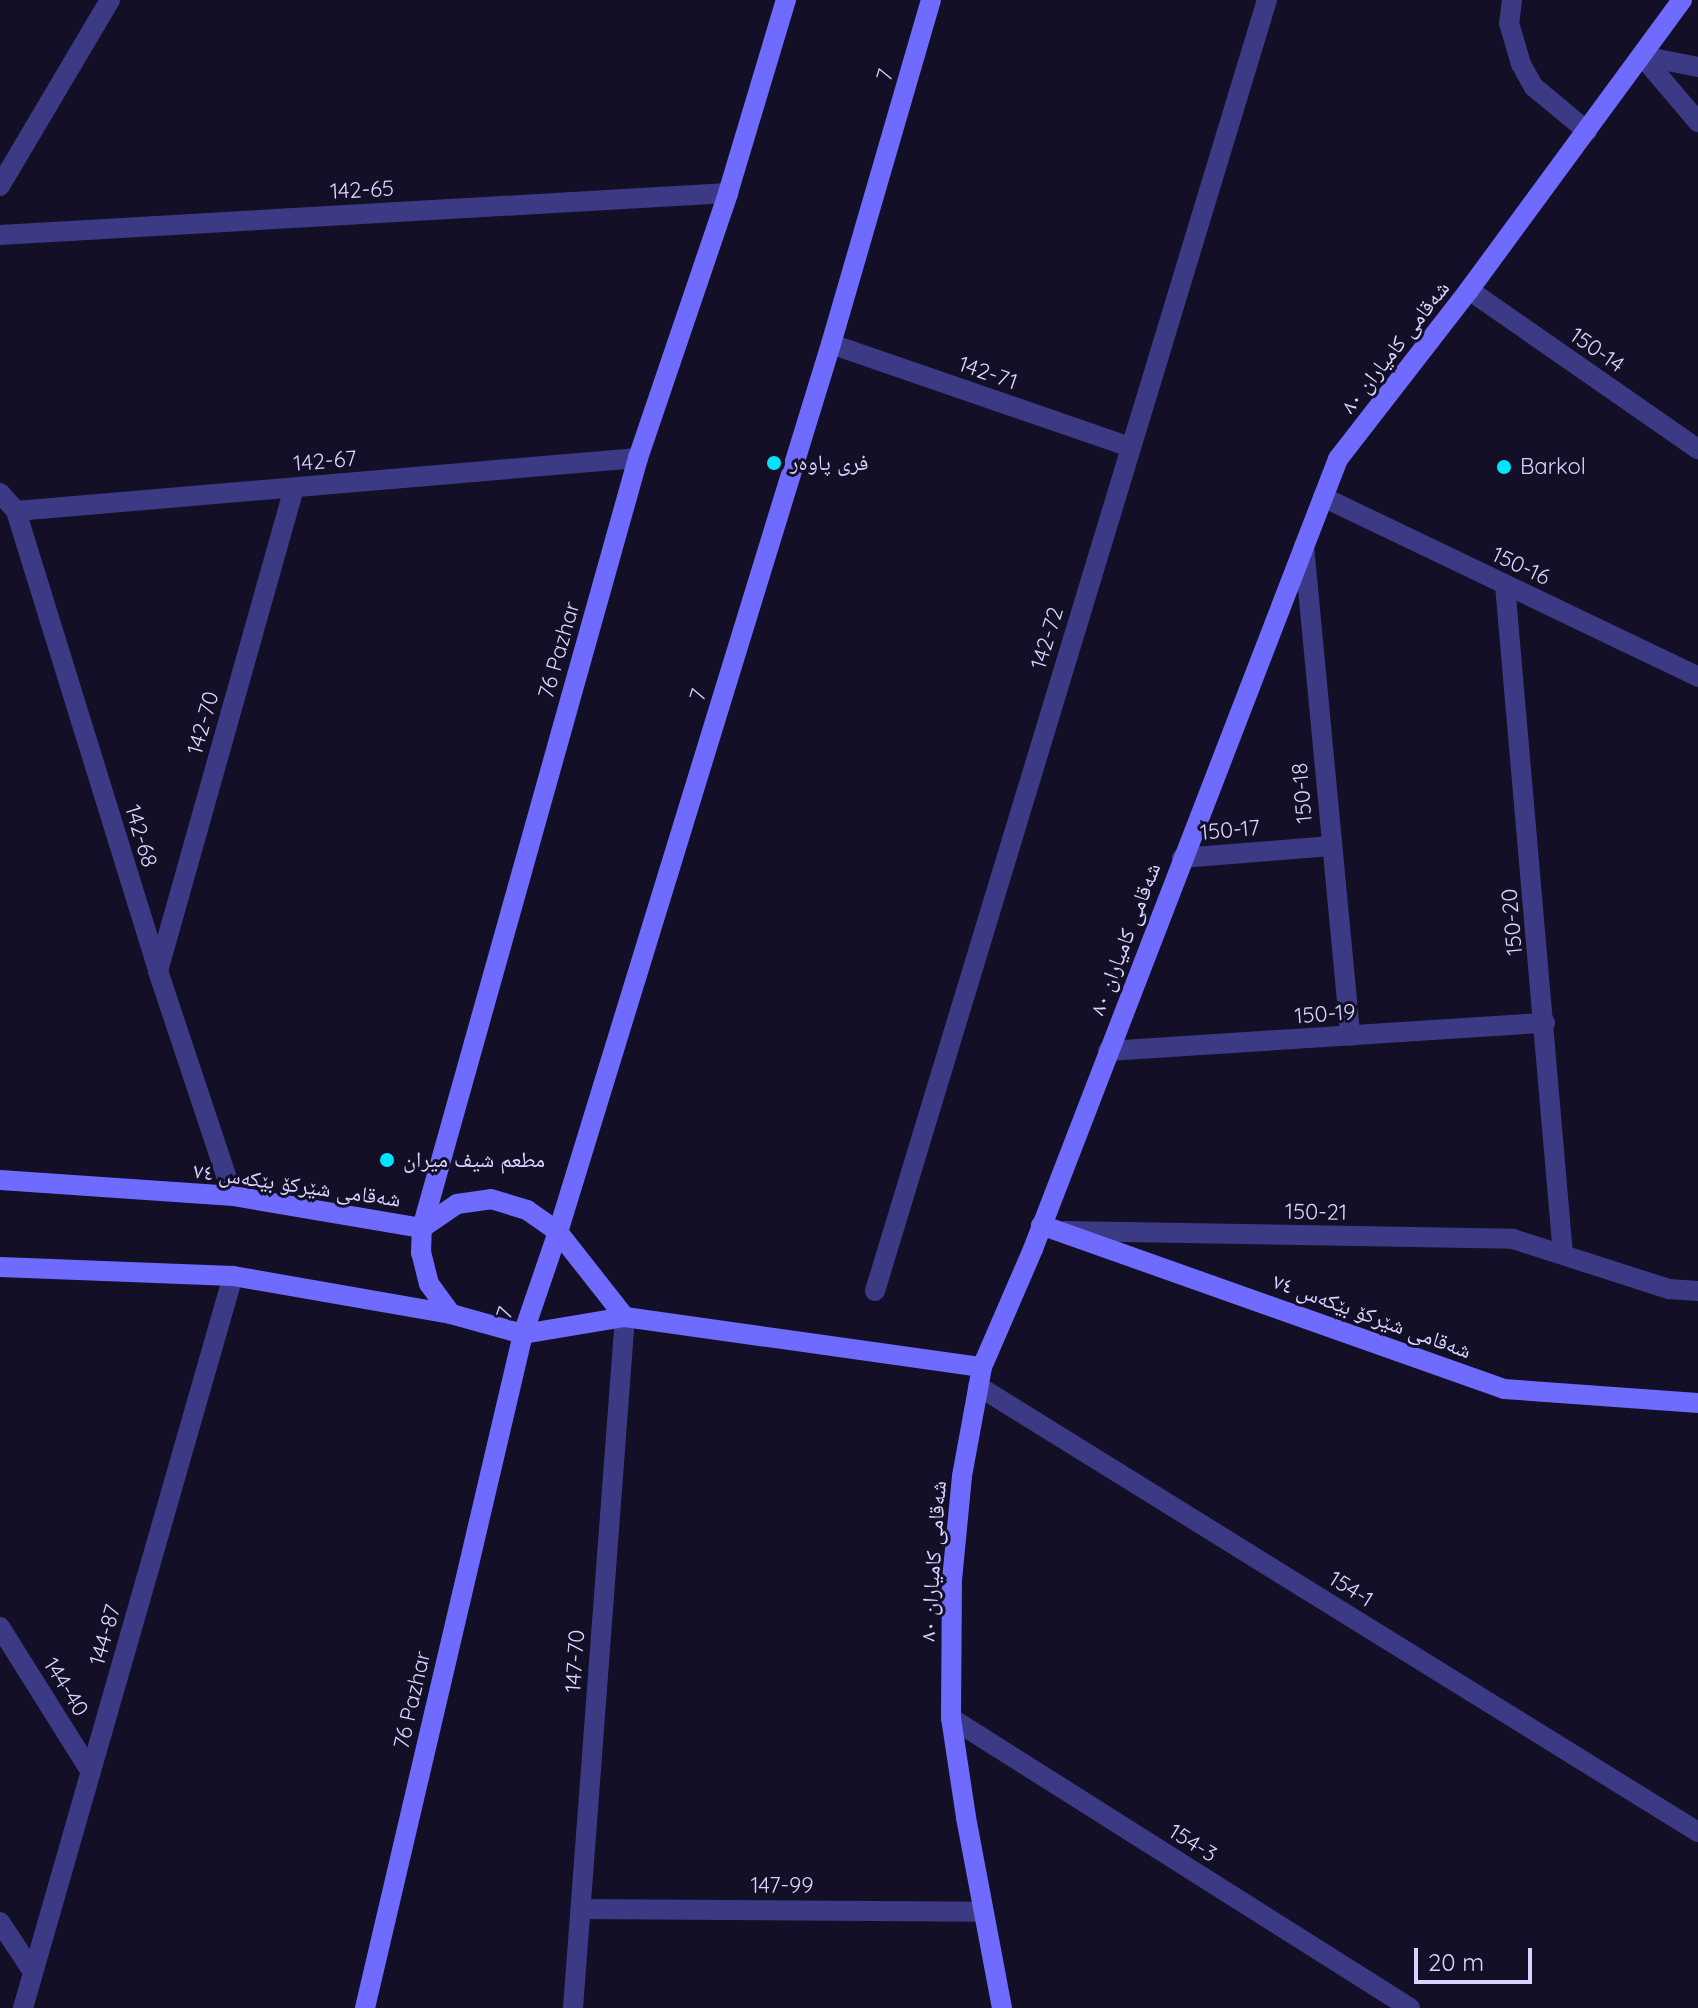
<!DOCTYPE html>
<html>
<head>
<meta charset="utf-8">
<style>
	body { margin:0 }
	#map { position:relative; width:1698px; height:2008px; overflow:hidden; background:#130f26; font-family:Quicksand,"Noto Naskh Arabic",sans-serif }
	div>[style] { position:absolute }
	.street>* { height:20px; margin:-10px; padding:0 10px; transform-origin:10px; border-radius:10px; background:#3d3a85 }
	.secondary>* { height:20px; margin:-10px; padding:0 10px; transform-origin:10px; border-radius:10px; background:#6f6bff }
	.dots>* { width:22px; height:22px; translate:-50% -50%; box-sizing:border-box; border:4px solid #130f26; border-radius:50% }
	span { translate:-50% -50%; white-space:nowrap; text-align:center; line-height:1.15; -webkit-text-stroke:6px #130f26; paint-order:stroke }
	.street-label { font-size:22px; color:#d9d4ff }
	.poi-label { font-size:22px; color:#d9d4ff }
	.left { translate:0 -50%; text-align:left }
	.scale { position:absolute; left:1414px; top:1948px; width:118px; height:36px; box-sizing:border-box; border:4px solid #d9d4ff; border-top:0; padding-left:10px; font-size:24px; line-height:28px; white-space:nowrap; color:#d9d4ff; -webkit-text-stroke:6px #130f26; paint-order:stroke }
</style>
</head>
<body>
<div id="map">
	<div class="street">
		<div style="left:1512px;top:0;width:23px;rotate:97deg"></div>
		<div style="left:1509px;top:23px;width:43px;rotate:73.7deg"></div>
		<div style="left:1521px;top:64px;width:26px;rotate:61deg"></div>
		<div style="left:1534px;top:87px;width:69px;rotate:39.7deg"></div>
		<div style="left:1642px;top:56px;width:87px;rotate:49.7deg"></div>
		<div style="left:1642px;top:56px;width:57px;rotate:11.1deg"></div>
		<div style="left:0;top:186px;width:216px;rotate:-59.4deg"></div>
		<div style="left:0;top:235px;width:729px;rotate:-3.3deg"></div>
		<div style="left:1469px;top:290px;width:279px;rotate:34.8deg"></div>
		<div style="left:831px;top:344px;width:316px;rotate:19deg"></div>
		<div style="left:0;top:493px;width:24px;rotate:48deg"></div>
		<div style="left:16px;top:511px;width:481px;rotate:72.8deg"></div>
		<div style="left:158px;top:971px;width:237px;rotate:71.6deg"></div>
		<div style="left:1323px;top:497px;width:416px;rotate:25.6deg"></div>
		<div style="left:16px;top:511px;width:624px;rotate:-4.87deg"></div>
		<div style="left:1304px;top:546px;width:492px;rotate:84.6deg"></div>
		<div style="left:1505px;top:585px;width:672px;rotate:85.05deg"></div>
		<div style="left:1182px;top:858px;width:149px;rotate:-4.6deg"></div>
		<div style="left:158px;top:971px;width:502px;rotate:-74.27deg"></div>
		<div style="left:1108px;top:1051px;width:438px;rotate:-3.7deg"></div>
		<div style="left:1065px;top:1231px;width:448px;rotate:1deg"></div>
		<div style="left:1513px;top:1239px;width:164px;rotate:17.8deg"></div>
		<div style="left:1669px;top:1289px;width:29px;rotate:4deg"></div>
		<div style="left:875px;top:1291px;width:1349px;rotate:-73.11deg"></div>
		<div style="left:978px;top:1386px;width:847px;rotate:31.78deg"></div>
		<div style="left:0;top:1627px;width:171px;rotate:57.9deg"></div>
		<div style="left:951px;top:1718px;width:543px;rotate:32.29deg"></div>
		<div style="left:581px;top:1909px;width:402px;rotate:0.4deg"></div>
		<div style="left:0;top:1922px;width:60px;rotate:56.6deg"></div>
		<div style="left:23px;top:2008px;width:762px;rotate:-73.99deg"></div>
		<div style="left:573px;top:2008px;width:693px;rotate:-85.7deg"></div>
	</div>
	<div class="secondary">
		<div style="left:0;top:1180px;width:234px;rotate:3.9deg"></div>
		<div style="left:233px;top:1196px;width:192px;rotate:9.6deg"></div>
		<div style="left:422px;top:1228px;width:42px;rotate:-34.4deg"></div>
		<div style="left:457px;top:1204px;width:34px;rotate:-8deg"></div>
		<div style="left:491px;top:1199px;width:38px;rotate:17deg"></div>
		<div style="left:527px;top:1210px;width:38px;rotate:35deg"></div>
		<div style="left:558px;top:1232px;width:108px;rotate:51.8deg"></div>
		<div style="left:1041px;top:1225px;width:491px;rotate:19.5deg"></div>
		<div style="left:1504px;top:1389px;width:195px;rotate:4.1deg"></div>
		<div style="left:0;top:1267px;width:233px;rotate:2.2deg"></div>
		<div style="left:233px;top:1276px;width:221px;rotate:9.9deg"></div>
		<div style="left:451px;top:1314px;width:75px;rotate:15.5deg"></div>
		<div style="left:523px;top:1334px;width:103px;rotate:-9.5deg"></div>
		<div style="left:625px;top:1317px;width:360px;rotate:8deg"></div>
		<div style="left:451px;top:1314px;width:37px;rotate:-126deg"></div>
		<div style="left:429px;top:1284px;width:32px;rotate:-104deg"></div>
		<div style="left:421px;top:1253px;width:25px;rotate:-88deg"></div>
		<div style="left:422px;top:1228px;width:800px;rotate:-74.33deg"></div>
		<div style="left:638px;top:458px;width:280px;rotate:-71.2deg"></div>
		<div style="left:728px;top:193px;width:202px;rotate:-73.3deg"></div>
		<div style="left:365px;top:2008px;width:692px;rotate:-76.81deg"></div>
		<div style="left:523px;top:1334px;width:108px;rotate:-71.1deg"></div>
		<div style="left:558px;top:1232px;width:929px;rotate:-72.91deg"></div>
		<div style="left:831px;top:344px;width:358px;rotate:-73.8deg"></div>
		<div style="left:1002px;top:2008px;width:194px;rotate:-100.7deg"></div>
		<div style="left:966px;top:1817px;width:100px;rotate:-98.6deg"></div>
		<div style="left:951px;top:1718px;width:138px;rotate:-89.6deg"></div>
		<div style="left:952px;top:1580px;width:104px;rotate:-84.5deg"></div>
		<div style="left:962px;top:1476px;width:111px;rotate:-79.6deg"></div>
		<div style="left:982px;top:1367px;width:129px;rotate:-66.6deg"></div>
		<div style="left:1033px;top:1249px;width:847px;rotate:-68.89deg"></div>
		<div style="left:1338px;top:459px;width:214px;rotate:-52.2deg"></div>
		<div style="left:1469px;top:290px;width:360px;rotate:-53.7deg"></div>
	</div>
	<div class="dots">
		<div style="left:774px;top:463px;background:#00e5ff"></div>
		<div style="left:1504px;top:467px;background:#00e5ff"></div>
		<div style="left:387px;top:1160px;background:#00e5ff"></div>
	</div>
	<div class="street-label">
		<span style="left:885px;top:75px;rotate:-74deg">7</span>
		<span style="left:362px;top:190px;rotate:-3deg">142-65</span>
		<span style="left:1395px;top:347px;rotate:-52deg">شەقامی کامیاران ٨٠</span>
		<span style="left:1597px;top:350px;rotate:35deg">150-14</span>
		<span style="left:988px;top:373px;rotate:19deg">142-71</span>
		<span style="left:325px;top:461px;rotate:-5deg">142-67</span>
		<span style="left:1521px;top:566px;rotate:25deg">150-16</span>
		<span style="left:1047px;top:638px;rotate:-73deg">142-72</span>
		<span style="left:559px;top:650px;rotate:-74deg">76 Pazhar</span>
		<span style="left:698px;top:695px;rotate:-73deg">7</span>
		<span style="left:203px;top:723px;rotate:-74deg">142-70</span>
		<span style="left:1302px;top:793px;rotate:-95deg">150-18</span>
		<span style="left:1230px;top:830px;rotate:-5deg">150-17</span>
		<span style="left:141px;top:836px;rotate:73deg">142-68</span>
		<span style="left:1512px;top:922px;rotate:-95deg">150-20</span>
		<span style="left:1125px;top:939px;rotate:-69deg">شەقامی کامیاران ٨٠</span>
		<span style="left:1325px;top:1014px;rotate:-4deg">150-19</span>
		<span style="left:297px;top:1185px;rotate:8deg">شەقامی شێرکۆ بێکەس ٧٤</span>
		<span style="left:1316px;top:1212px;rotate:1deg">150-21</span>
		<span style="left:505px;top:1313px;rotate:-71deg">7</span>
		<span style="left:1372px;top:1316px;rotate:20deg">شەقامی شێرکۆ بێکەس ٧٤</span>
		<span style="left:933px;top:1561px;rotate:-86deg">شەقامی کامیاران ٨٠</span>
		<span style="left:1351px;top:1589px;rotate:32deg">154-1</span>
		<span style="left:105px;top:1635px;rotate:-74deg">144-87</span>
		<span style="left:575px;top:1661px;rotate:-86deg">147-70</span>
		<span style="left:66px;top:1687px;rotate:58deg">144-40</span>
		<span style="left:412px;top:1700px;rotate:-77deg">76 Pazhar</span>
		<span style="left:1193px;top:1843px;rotate:32deg">154-3</span>
		<span style="left:782px;top:1886px">147-99</span>
	</div>
	<div class="poi-label">
		<span class="left" style="left:790px;top:463px">فری پاوەر</span>
		<span class="left" style="left:1520px;top:467px">Barkol</span>
		<span class="left" style="left:403px;top:1160px">مطعم شيف ميران</span>
	</div>
	<div class="scale">20 m</div>
</div>
</body>
</html>
